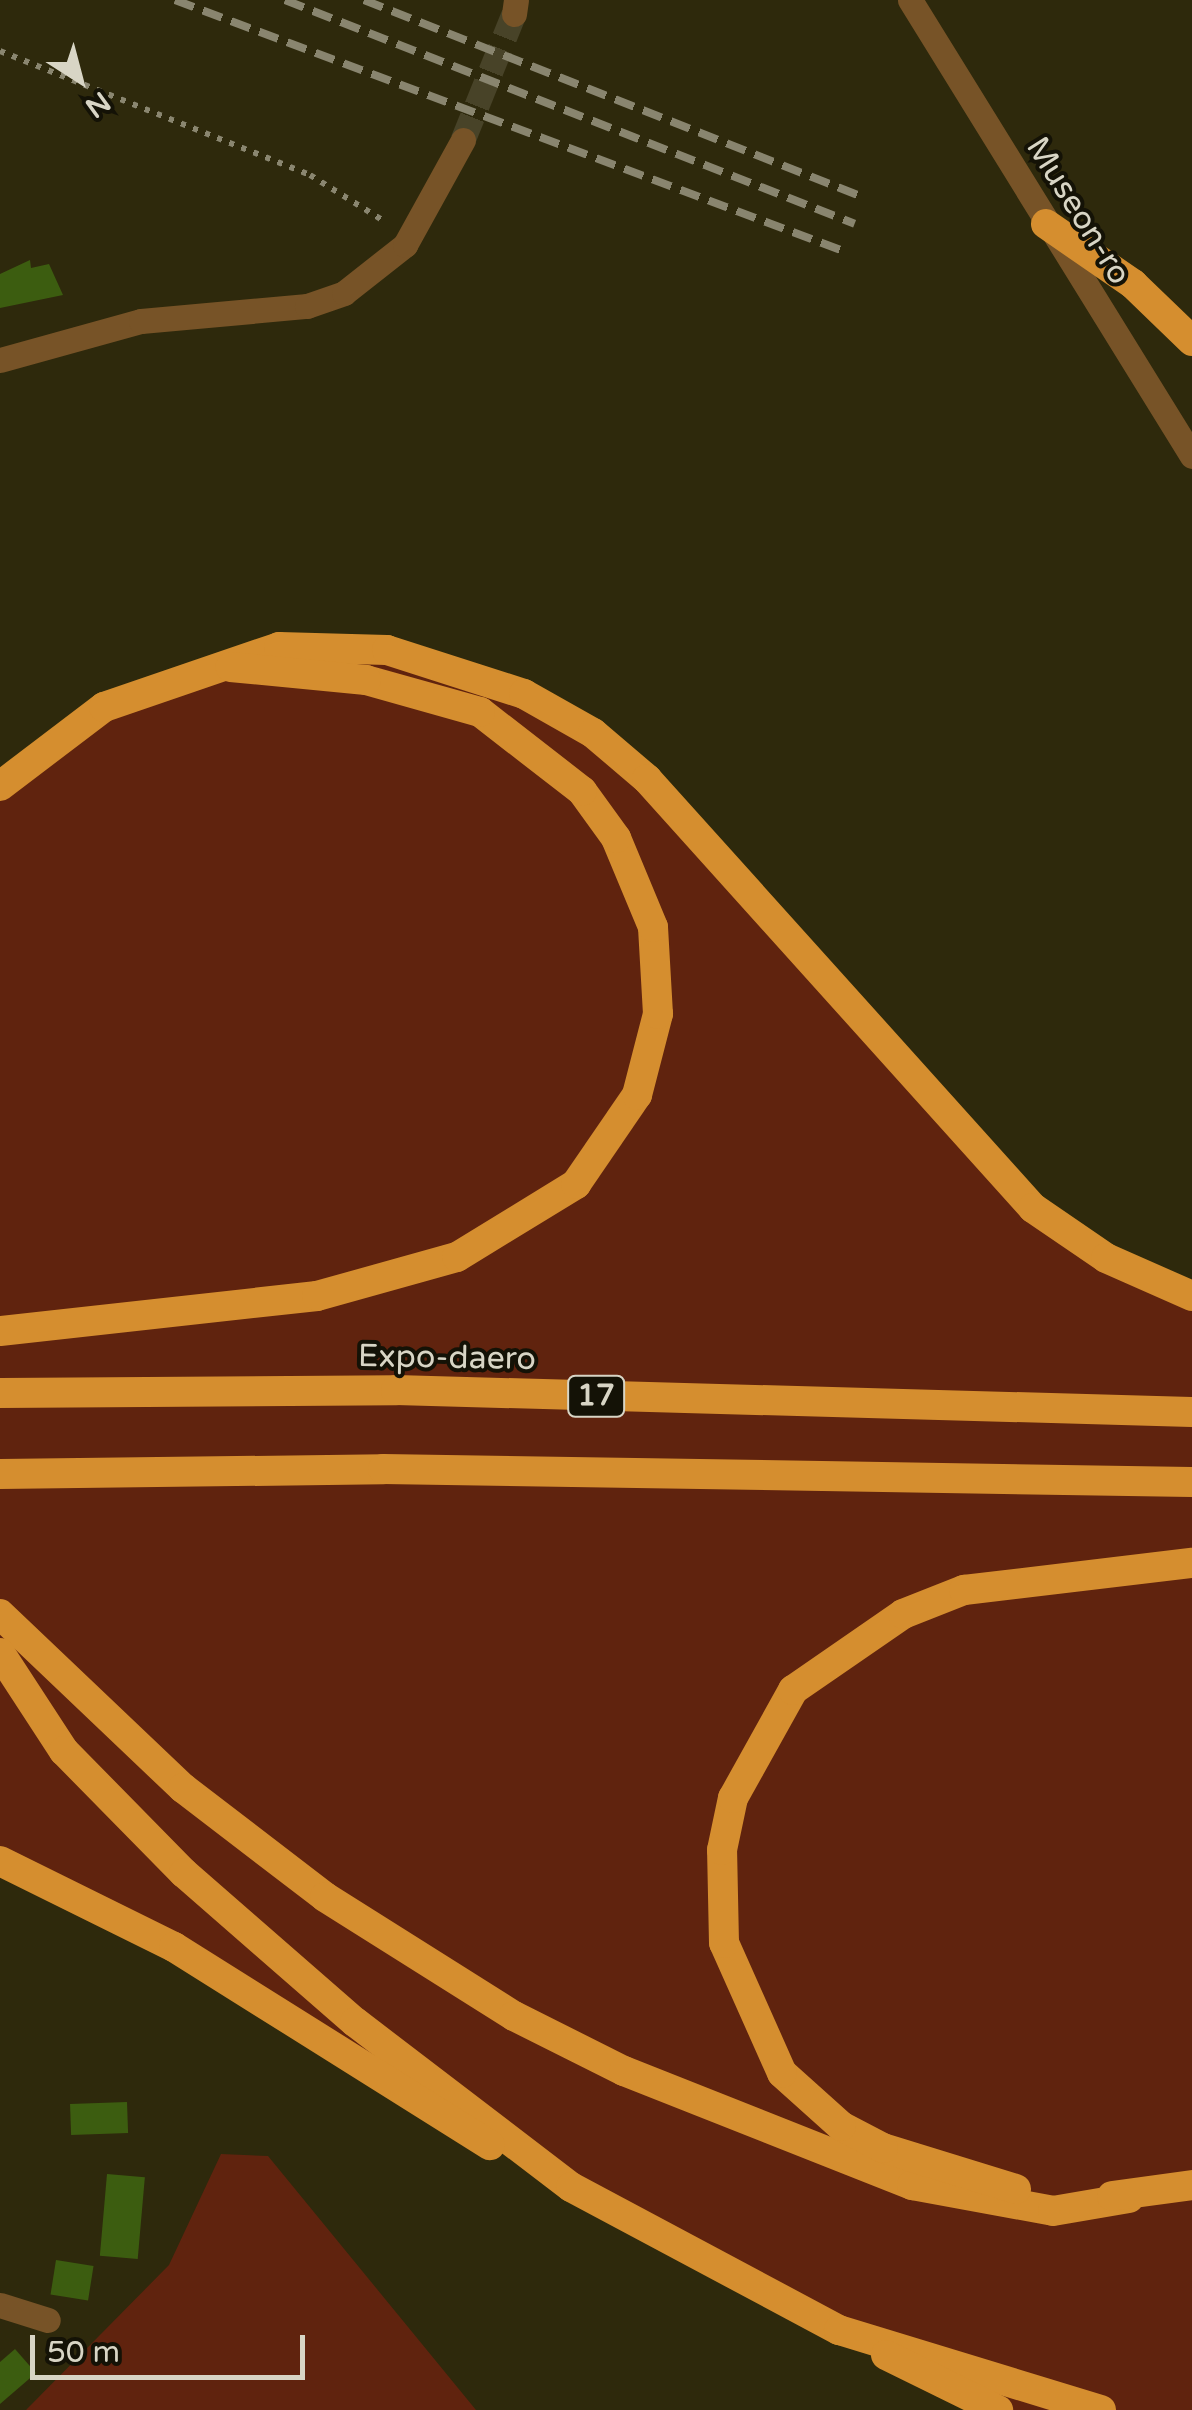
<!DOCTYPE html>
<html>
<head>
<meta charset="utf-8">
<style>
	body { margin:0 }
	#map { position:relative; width:1192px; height:2410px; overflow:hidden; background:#2e290c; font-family:"Varela Round",sans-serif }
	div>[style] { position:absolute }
	.green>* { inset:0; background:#60230e }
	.building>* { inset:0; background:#3c5d10; transform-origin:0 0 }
	.minor-tunnel>* { height:25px; margin-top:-12.5px; transform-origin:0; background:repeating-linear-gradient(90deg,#484328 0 25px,transparent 0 37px) }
	.path>* { height:6px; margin-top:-3px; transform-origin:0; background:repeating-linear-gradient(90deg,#8a8670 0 5px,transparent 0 13px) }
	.minor>* { height:25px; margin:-12.5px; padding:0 12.5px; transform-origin:12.5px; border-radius:12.5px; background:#775327 }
	.highway>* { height:30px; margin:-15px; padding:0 15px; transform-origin:15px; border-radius:15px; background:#d58e2f }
	.rail>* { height:8px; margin-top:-4px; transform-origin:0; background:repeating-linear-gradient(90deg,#89856f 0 20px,transparent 0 30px) }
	span { translate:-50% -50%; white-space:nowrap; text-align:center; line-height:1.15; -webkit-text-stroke:8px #141206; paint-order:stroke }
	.shield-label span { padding:2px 8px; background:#141206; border:2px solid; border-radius:8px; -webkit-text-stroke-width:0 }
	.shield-label { font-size:30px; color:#d8d5c5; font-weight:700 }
	.street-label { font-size:32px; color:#d8d5c5 }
	.north { position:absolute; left:30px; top:30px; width:100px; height:100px; -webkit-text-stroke:8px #141206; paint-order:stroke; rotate:144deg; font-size:28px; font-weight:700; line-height:40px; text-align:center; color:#d8d5c5 }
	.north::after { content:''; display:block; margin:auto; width:35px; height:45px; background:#d8d5c5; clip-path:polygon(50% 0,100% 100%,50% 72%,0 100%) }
	.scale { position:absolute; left:30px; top:2335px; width:275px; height:45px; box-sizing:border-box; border:5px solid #d8d5c5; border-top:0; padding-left:12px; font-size:30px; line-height:35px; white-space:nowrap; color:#d8d5c5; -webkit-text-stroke:8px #141206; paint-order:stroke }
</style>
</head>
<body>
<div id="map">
	<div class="green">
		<div style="clip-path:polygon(348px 646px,593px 733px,1008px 1185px,1192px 1296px,1192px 2410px,998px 2410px,0 1861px,0 786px,104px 707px)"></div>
		<div style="clip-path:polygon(221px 2154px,268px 2156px,476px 2410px,26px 2410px,169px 2265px)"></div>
	</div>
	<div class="building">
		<div style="clip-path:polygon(30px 260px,31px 268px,49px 264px,63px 295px,0 308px,0 274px)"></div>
		<div style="left:127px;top:2102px;width:31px;height:57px;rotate:88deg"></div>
		<div style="left:107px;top:2174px;width:38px;height:82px;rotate:5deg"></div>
		<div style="left:56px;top:2260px;width:38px;height:35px;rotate:9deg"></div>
		<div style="clip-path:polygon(15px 2349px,36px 2373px,0 2404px,0 2362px)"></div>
	</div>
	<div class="minor-tunnel">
		<div style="left:463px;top:140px;width:136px;rotate:-68deg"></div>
	</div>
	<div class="path">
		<div style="left:0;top:51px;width:334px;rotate:21.8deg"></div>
		<div style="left:310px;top:175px;width:87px;rotate:31.9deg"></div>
	</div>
	<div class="minor">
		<div style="left:910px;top:0;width:536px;rotate:58.27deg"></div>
		<div style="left:514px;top:14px;width:14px;rotate:-82deg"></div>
		<div style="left:0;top:360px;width:146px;rotate:-15.5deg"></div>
		<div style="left:141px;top:321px;width:167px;rotate:-5.2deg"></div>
		<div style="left:307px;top:306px;width:39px;rotate:-19deg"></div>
		<div style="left:344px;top:293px;width:78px;rotate:-38.2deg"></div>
		<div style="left:405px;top:245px;width:120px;rotate:-61.1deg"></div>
		<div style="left:0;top:2305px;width:50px;rotate:17.4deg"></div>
	</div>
	<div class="highway">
		<div style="left:1046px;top:224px;width:106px;rotate:34.6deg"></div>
		<div style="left:1133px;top:284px;width:82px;rotate:44deg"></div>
		<div style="left:0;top:786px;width:131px;rotate:-37.2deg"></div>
		<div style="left:104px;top:707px;width:185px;rotate:-18.9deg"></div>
		<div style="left:279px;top:647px;width:108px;rotate:1.6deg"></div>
		<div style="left:387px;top:650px;width:144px;rotate:17.8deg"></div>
		<div style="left:524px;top:694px;width:79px;rotate:29.5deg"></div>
		<div style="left:593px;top:733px;width:71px;rotate:40.4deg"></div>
		<div style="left:647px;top:779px;width:577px;rotate:48.02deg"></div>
		<div style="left:1033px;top:1208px;width:88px;rotate:34.4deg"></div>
		<div style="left:1106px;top:1258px;width:94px;rotate:23.8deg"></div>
		<div style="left:0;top:1331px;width:319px;rotate:-6.3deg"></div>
		<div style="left:317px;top:1296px;width:145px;rotate:-15.6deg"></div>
		<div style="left:457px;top:1257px;width:140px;rotate:-31.5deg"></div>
		<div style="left:576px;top:1184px;width:108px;rotate:-55.6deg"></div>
		<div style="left:637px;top:1095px;width:84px;rotate:-75.5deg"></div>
		<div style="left:658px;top:1014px;width:87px;rotate:-93.3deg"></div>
		<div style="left:653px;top:927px;width:96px;rotate:-112.6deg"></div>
		<div style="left:616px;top:838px;width:58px;rotate:-125.9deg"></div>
		<div style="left:582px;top:791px;width:129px;rotate:-142.2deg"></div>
		<div style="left:480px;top:712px;width:118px;rotate:-164.3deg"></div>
		<div style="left:366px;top:680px;width:136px;rotate:-174.5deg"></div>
		<div style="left:0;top:1393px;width:396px;rotate:-0.4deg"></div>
		<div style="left:396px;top:1390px;width:796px;rotate:1.58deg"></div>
		<div style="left:0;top:1474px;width:383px;rotate:-0.7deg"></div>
		<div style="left:383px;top:1469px;width:809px;rotate:0.92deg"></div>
		<div style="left:0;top:1614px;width:253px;rotate:43.6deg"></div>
		<div style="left:183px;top:1788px;width:179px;rotate:37.5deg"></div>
		<div style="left:325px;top:1897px;width:223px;rotate:32.2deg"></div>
		<div style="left:514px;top:2016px;width:123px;rotate:26.6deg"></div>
		<div style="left:624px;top:2071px;width:310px;rotate:21.6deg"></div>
		<div style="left:912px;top:2185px;width:143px;rotate:10.4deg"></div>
		<div style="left:1053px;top:2211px;width:77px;rotate:-9.7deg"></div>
		<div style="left:0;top:1653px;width:117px;rotate:56.9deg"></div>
		<div style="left:64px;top:1751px;width:171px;rotate:45.5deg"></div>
		<div style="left:184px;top:1873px;width:227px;rotate:41.1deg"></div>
		<div style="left:355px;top:2022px;width:272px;rotate:37.4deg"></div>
		<div style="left:571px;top:2187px;width:304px;rotate:28.1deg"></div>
		<div style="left:839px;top:2330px;width:274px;rotate:17deg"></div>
		<div style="left:0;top:1861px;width:194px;rotate:26.3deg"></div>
		<div style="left:174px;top:1947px;width:373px;rotate:32.1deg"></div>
		<div style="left:1016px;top:2189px;width:139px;rotate:-162.9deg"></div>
		<div style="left:883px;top:2148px;width:47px;rotate:-152.4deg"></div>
		<div style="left:841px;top:2126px;width:79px;rotate:-138.1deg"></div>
		<div style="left:782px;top:2073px;width:142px;rotate:-114deg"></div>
		<div style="left:724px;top:1943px;width:93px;rotate:-91.2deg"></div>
		<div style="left:722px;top:1850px;width:53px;rotate:-78.1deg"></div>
		<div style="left:733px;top:1798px;width:124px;rotate:-60.9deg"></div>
		<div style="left:793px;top:1690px;width:134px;rotate:-34.6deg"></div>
		<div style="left:903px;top:1614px;width:66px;rotate:-21.5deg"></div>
		<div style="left:964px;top:1590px;width:230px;rotate:-6.8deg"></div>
		<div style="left:1112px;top:2196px;width:81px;rotate:-7.8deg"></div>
		<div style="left:886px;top:2355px;width:125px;rotate:26.2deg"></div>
	</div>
	<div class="rail">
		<div style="left:175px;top:0;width:714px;rotate:20.59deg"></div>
		<div style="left:285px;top:0;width:612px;rotate:21.45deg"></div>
		<div style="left:364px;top:0;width:539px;rotate:21.56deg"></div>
	</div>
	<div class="shield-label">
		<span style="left:596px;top:1396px">17</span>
	</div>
	<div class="street-label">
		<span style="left:1078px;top:211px;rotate:58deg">Museon-ro</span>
		<span style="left:447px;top:1358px;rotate:1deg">Expo-daero</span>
	</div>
	<div class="north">N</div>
	<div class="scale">50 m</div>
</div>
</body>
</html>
